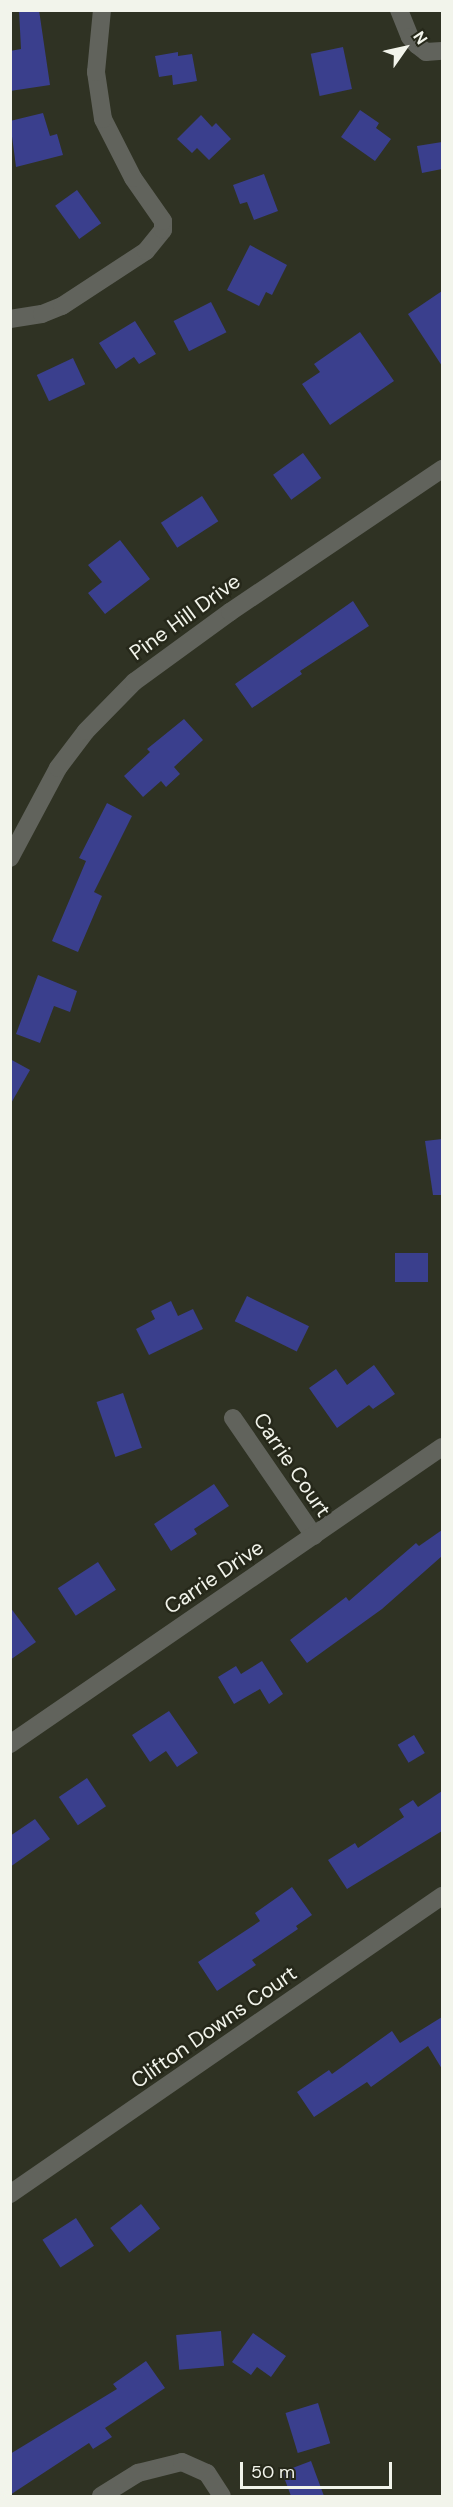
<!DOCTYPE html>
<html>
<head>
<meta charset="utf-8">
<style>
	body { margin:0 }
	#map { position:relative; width:453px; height:2507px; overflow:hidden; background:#2f3223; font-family:"DM Sans",sans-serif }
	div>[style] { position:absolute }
	.building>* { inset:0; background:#3a3f8d; transform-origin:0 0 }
	.street>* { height:18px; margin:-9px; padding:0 9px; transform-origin:9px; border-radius:9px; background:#61635c }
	span { translate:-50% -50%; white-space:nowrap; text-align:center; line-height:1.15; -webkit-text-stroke:5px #26281a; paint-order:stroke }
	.street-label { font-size:21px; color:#f2f4eb }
	.frame { position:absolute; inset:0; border:12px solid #f2f4eb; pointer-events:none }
	.north { position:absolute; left:375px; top:18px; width:60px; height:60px; -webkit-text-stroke:4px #26281a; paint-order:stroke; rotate:56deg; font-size:16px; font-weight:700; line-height:24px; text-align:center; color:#f2f4eb }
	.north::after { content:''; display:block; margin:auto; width:21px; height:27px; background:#f2f4eb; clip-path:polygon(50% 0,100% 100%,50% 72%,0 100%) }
	.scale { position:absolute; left:240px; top:2462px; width:152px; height:27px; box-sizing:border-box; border:3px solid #f2f4eb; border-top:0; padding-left:8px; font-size:18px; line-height:21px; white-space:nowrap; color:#f2f4eb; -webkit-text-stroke:4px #26281a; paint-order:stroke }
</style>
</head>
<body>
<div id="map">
	<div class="building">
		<div style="clip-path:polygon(19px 10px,39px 10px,50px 85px,10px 91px,10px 51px,21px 49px)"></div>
		<div style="left:343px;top:47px;width:43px;height:33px;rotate:78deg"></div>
		<div style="clip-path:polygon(178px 52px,178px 56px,192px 54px,197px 81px,173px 85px,172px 75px,159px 77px,155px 56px)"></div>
		<div style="clip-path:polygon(360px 110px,379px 123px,376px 128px,391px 139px,375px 161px,341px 137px)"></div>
		<div style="clip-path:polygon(43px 113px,50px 136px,57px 134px,63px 155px,16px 167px,10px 121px)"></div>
		<div style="clip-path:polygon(201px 115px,212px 127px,216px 123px,231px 139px,209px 160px,197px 148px,192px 153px,177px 139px)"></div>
		<div style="clip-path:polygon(442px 142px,442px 169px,422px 173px,417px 146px)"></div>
		<div style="clip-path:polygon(264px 174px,278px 211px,254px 220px,247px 202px,240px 204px,233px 185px)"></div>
		<div style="left:77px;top:190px;width:41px;height:27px;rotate:54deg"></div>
		<div style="clip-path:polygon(250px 245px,287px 265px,272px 295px,266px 292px,259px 306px,227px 290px)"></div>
		<div style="clip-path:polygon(442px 291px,442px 366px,408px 314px)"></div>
		<div style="left:211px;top:302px;width:34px;height:42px;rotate:63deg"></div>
		<div style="clip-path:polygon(135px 321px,156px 354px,139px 364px,134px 357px,116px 369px,99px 343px)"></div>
		<div style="clip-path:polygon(360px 332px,394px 381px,330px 425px,302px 384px,320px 372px,314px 364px)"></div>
		<div style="left:73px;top:358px;width:29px;height:40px;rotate:65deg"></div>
		<div style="left:303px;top:453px;width:31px;height:37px;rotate:54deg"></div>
		<div style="left:202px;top:496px;width:30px;height:49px;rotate:57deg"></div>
		<div style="clip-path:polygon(120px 540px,150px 579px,105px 614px,88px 593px,102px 582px,88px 565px)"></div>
		<div style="clip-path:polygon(353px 601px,369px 626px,300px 671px,302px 674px,252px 708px,235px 684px)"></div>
		<div style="clip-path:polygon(184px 719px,203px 740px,174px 767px,180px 774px,166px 787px,161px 781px,143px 797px,124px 776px,150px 752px,147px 749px)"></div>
		<div style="clip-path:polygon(107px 803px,132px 816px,94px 892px,102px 896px,78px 952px,52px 941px,86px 861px,79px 858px)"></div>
		<div style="clip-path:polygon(38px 975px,77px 991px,70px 1012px,54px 1006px,40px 1043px,16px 1034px)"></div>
		<div style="clip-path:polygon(10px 1059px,30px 1070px,10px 1105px)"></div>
		<div style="clip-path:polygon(442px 1139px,442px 1195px,433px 1195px,425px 1141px)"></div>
		<div style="left:395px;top:1253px;width:33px;height:29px"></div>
		<div style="left:247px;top:1296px;width:69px;height:28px;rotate:26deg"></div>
		<div style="clip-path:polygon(171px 1301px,178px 1316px,193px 1309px,203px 1329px,149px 1355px,136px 1329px,155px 1319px,151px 1311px)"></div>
		<div style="clip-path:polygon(374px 1365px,395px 1394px,373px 1409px,369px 1405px,337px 1428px,309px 1388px,336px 1369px,347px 1385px)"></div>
		<div style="left:123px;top:1393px;width:58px;height:28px;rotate:71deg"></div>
		<div style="clip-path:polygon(214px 1484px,229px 1506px,194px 1529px,197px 1534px,171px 1551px,154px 1524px)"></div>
		<div style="clip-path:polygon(442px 1530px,442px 1556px,382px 1609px,307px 1663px,290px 1640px,346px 1597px,349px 1601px,416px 1543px,419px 1546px)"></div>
		<div style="left:98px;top:1562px;width:33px;height:48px;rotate:57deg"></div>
		<div style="clip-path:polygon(10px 1607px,36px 1642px,10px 1660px)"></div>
		<div style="clip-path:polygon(262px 1661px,283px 1694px,269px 1704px,260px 1689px,234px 1704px,218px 1677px,236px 1666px,241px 1674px)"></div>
		<div style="clip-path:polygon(169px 1711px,198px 1753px,177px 1767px,166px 1751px,150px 1762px,132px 1735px)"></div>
		<div style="left:414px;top:1735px;width:21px;height:19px;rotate:59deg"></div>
		<div style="left:87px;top:1778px;width:34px;height:34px;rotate:56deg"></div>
		<div style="clip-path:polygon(442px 1791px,442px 1831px,347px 1889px,328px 1860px,355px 1843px,358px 1848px,404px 1817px,399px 1809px,413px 1800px,418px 1807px)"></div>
		<div style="clip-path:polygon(35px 1819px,50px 1839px,10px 1867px,10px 1836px)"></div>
		<div style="clip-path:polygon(292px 1887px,312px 1915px,296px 1926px,298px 1929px,252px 1960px,256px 1965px,217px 1991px,198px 1962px,260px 1921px,255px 1913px)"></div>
		<div style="clip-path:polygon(442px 2017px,442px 2069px,428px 2046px,371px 2087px,367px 2082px,314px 2117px,297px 2092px,329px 2070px,332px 2074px,392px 2031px,400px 2043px)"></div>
		<div style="left:141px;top:2204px;width:31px;height:39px;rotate:52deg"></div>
		<div style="left:76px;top:2218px;width:33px;height:40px;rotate:57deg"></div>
		<div style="left:221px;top:2331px;width:35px;height:45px;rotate:85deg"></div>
		<div style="clip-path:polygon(253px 2333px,286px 2356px,271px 2377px,257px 2367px,251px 2375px,232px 2362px)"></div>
		<div style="clip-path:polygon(146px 2361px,165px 2388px,105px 2428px,112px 2437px,93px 2449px,89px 2443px,10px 2495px,10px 2454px,117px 2389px,113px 2384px)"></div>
		<div style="left:318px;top:2403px;width:42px;height:34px;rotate:73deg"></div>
		<div style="clip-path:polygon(311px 2461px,324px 2496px,291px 2496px,282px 2472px)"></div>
	</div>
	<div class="street">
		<div style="left:399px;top:10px;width:29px;rotate:68deg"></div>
		<div style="left:410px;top:37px;width:11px;rotate:49deg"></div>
		<div style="left:417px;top:45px;width:11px;rotate:38deg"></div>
		<div style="left:426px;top:52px;width:16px;rotate:-4deg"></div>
		<div style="left:10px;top:319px;width:32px;rotate:-9deg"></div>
		<div style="left:42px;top:314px;width:22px;rotate:-22deg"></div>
		<div style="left:62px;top:306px;width:100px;rotate:-33.2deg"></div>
		<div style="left:146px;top:251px;width:27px;rotate:-51deg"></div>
		<div style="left:163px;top:230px;width:9px;rotate:-90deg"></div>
		<div style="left:163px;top:221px;width:52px;rotate:-124.9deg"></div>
		<div style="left:133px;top:178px;width:66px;rotate:-117deg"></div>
		<div style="left:103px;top:119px;width:48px;rotate:-98.5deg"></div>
		<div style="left:96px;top:72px;width:62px;rotate:-84.5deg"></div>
		<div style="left:10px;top:858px;width:102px;rotate:-61.9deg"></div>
		<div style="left:58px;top:768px;width:46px;rotate:-52.9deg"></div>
		<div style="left:86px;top:731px;width:69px;rotate:-45.6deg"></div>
		<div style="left:134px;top:682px;width:119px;rotate:-36.1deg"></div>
		<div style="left:230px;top:612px;width:256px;rotate:-34deg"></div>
		<div style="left:233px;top:1418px;width:143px;rotate:55.5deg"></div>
		<div style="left:10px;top:1744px;width:524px;rotate:-34.51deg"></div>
		<div style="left:10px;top:2194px;width:525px;rotate:-34.6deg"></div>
		<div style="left:101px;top:2496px;width:44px;rotate:-31.9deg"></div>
		<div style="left:138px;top:2473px;width:45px;rotate:-14deg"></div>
		<div style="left:182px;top:2462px;width:27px;rotate:24deg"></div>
		<div style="left:207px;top:2473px;width:27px;rotate:57deg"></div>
	</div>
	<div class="street-label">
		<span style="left:185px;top:617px;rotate:-36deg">Pine Hill Drive</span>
		<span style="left:292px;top:1465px;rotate:56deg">Carrie Court</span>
		<span style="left:214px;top:1577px;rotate:-34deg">Carrie Drive</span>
		<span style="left:214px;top:2027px;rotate:-35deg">Clifton Downs Court</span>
	</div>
	<div class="frame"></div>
	<div class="north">N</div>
	<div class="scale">50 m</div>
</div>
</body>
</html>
